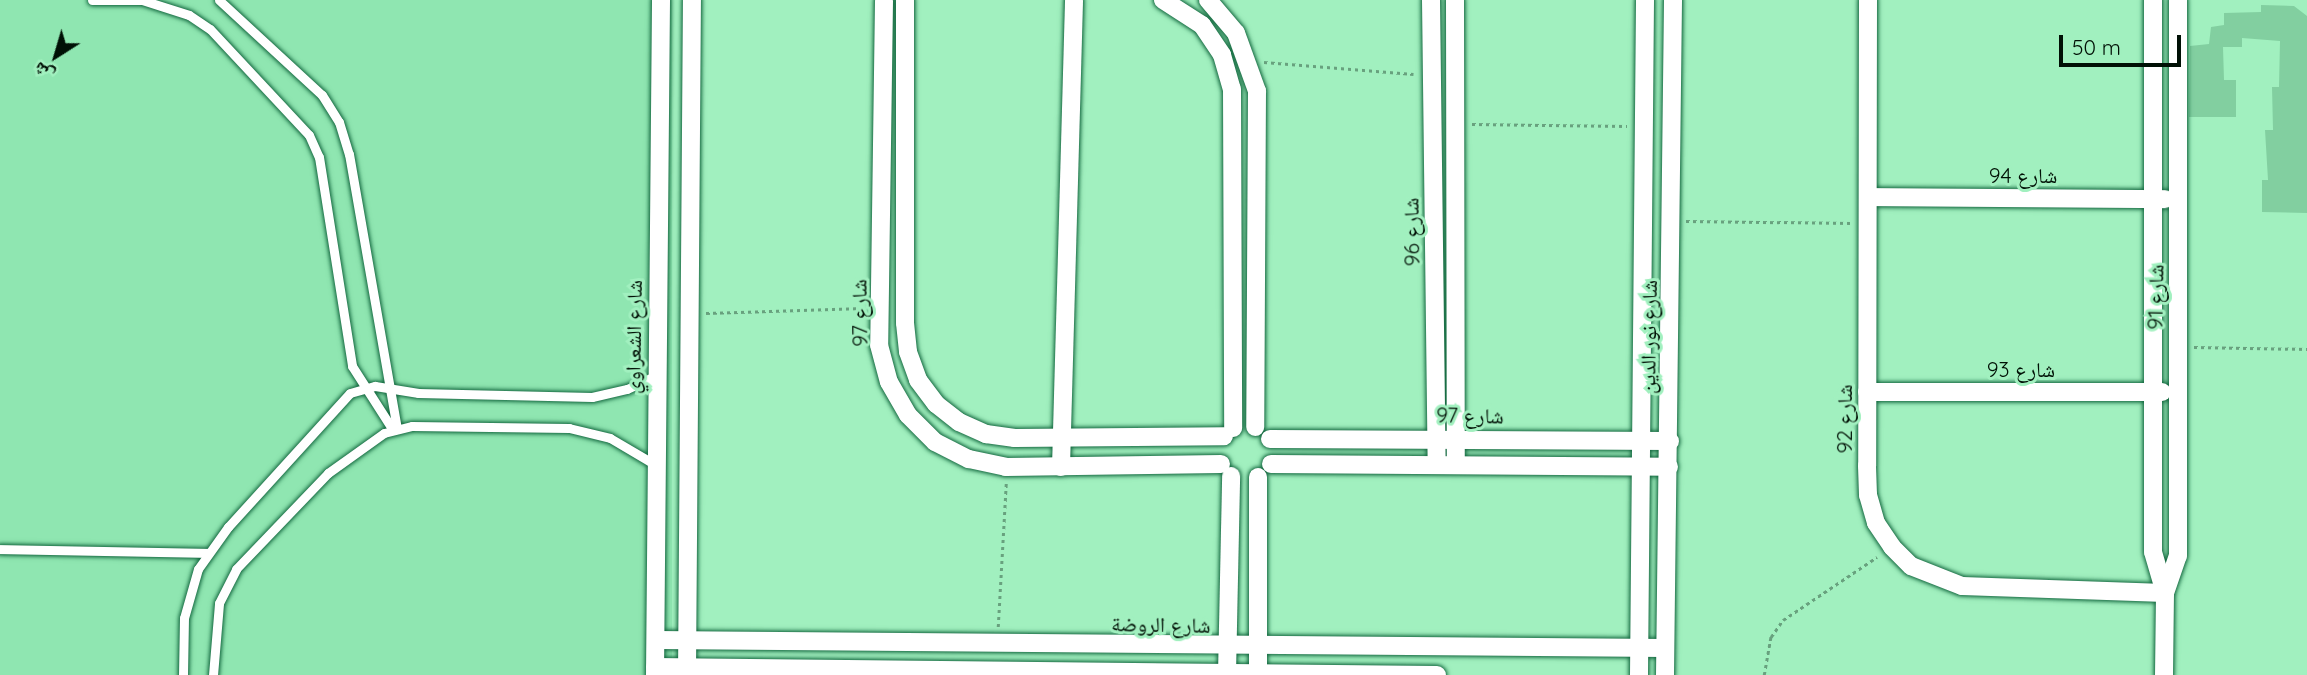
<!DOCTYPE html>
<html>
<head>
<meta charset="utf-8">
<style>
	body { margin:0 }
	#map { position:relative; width:2307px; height:675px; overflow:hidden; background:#a1f0bf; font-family:Quicksand,"Noto Naskh Arabic",sans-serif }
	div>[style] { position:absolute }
	.built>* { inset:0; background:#8fe6b1; transform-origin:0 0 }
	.building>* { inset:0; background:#82cfa0 }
	.path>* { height:2.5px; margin-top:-1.25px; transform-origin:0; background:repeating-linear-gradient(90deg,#68a17e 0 3.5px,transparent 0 7px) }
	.roads { filter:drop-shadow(0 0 2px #13683f) drop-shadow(0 0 2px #13683f) }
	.lane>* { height:9px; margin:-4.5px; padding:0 4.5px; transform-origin:4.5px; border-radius:4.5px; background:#fff }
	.street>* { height:18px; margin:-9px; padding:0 9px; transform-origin:9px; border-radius:9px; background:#fff }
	span { translate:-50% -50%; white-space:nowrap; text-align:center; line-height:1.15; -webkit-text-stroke:6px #a1f0bf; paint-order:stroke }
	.street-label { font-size:21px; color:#001005 }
	.north { position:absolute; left:21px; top:21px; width:70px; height:70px; -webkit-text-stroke:5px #a1f0bf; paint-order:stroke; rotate:217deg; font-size:19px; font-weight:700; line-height:28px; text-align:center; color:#001005 }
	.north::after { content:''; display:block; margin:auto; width:24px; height:32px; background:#001005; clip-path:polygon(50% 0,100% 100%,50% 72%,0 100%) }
	.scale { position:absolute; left:2059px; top:35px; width:122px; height:32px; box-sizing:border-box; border:4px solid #001005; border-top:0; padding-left:9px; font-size:21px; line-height:24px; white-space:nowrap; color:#001005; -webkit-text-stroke:5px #a1f0bf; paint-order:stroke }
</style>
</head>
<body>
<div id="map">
	<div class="built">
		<div style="left:0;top:0;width:672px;height:675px"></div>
	</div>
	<div class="building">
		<div style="clip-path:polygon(2261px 5px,2294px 6px,2307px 16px,2307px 213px,2262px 212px,2262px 180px,2268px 180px,2265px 130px,2273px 130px,2272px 87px,2279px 87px,2280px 41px,2242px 38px,2242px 47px,2223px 47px,2224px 80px,2236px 80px,2236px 117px,2189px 117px,2190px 46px,2209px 44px,2211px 27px,2224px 25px,2224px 13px,2261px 12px)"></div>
	</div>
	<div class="path">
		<div style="left:1264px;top:62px;width:150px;rotate:4.6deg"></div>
		<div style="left:1472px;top:124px;width:155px;rotate:0.7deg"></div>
		<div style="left:1686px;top:221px;width:165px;rotate:0.7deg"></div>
		<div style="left:706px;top:313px;width:158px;rotate:-1.8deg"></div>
		<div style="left:2194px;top:347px;width:113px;rotate:1deg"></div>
		<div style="left:998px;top:627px;width:144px;rotate:-86.8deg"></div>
		<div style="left:1764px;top:675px;width:39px;rotate:-80deg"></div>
		<div style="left:1771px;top:637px;width:21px;rotate:-55deg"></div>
		<div style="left:1783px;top:620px;width:113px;rotate:-33.8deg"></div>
	</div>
	<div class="roads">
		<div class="lane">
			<div style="left:92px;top:0;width:50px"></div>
			<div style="left:142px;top:0;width:49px;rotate:17.7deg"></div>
			<div style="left:189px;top:15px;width:25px;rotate:34deg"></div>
			<div style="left:210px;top:29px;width:145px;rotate:47deg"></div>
			<div style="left:309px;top:135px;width:24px;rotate:66deg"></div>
			<div style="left:319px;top:157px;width:212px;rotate:81deg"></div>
			<div style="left:352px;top:366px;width:76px;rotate:57.4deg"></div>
			<div style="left:219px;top:0;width:140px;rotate:42.7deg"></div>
			<div style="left:322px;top:95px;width:32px;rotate:58deg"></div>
			<div style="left:339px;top:122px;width:34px;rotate:73deg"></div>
			<div style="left:349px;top:154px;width:279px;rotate:80.1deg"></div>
			<div style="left:0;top:549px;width:208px;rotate:1.1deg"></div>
			<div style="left:183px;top:675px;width:57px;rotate:-89deg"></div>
			<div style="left:184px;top:618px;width:51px;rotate:-74.1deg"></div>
			<div style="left:198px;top:569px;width:52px;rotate:-54.5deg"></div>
			<div style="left:228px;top:527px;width:181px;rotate:-47.7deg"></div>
			<div style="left:350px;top:393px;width:26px;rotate:-16deg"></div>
			<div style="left:375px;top:386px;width:44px;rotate:9.2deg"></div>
			<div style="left:418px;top:393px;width:174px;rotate:1.3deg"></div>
			<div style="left:592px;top:397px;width:36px;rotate:-13deg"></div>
			<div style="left:627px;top:389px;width:31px;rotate:-25deg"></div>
			<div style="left:213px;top:675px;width:72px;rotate:-85.2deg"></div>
			<div style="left:219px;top:603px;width:38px;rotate:-63deg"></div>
			<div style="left:236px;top:569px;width:133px;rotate:-46.2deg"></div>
			<div style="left:328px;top:473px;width:69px;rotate:-35.5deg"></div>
			<div style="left:384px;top:433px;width:29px;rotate:-14deg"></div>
			<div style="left:412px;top:426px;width:157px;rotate:0.7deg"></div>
			<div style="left:569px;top:428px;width:42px;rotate:13.7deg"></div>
			<div style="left:610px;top:438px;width:51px;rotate:30.6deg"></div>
		</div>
		<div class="street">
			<div style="left:905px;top:0;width:323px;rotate:90deg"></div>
			<div style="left:905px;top:323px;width:29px;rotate:84deg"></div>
			<div style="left:908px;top:352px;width:30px;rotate:70deg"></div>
			<div style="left:918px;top:380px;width:30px;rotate:53deg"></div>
			<div style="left:936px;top:404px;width:29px;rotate:38deg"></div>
			<div style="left:959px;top:422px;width:30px;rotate:24deg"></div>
			<div style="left:986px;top:434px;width:29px;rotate:8deg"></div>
			<div style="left:1015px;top:438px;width:209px;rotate:-0.5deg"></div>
			<div style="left:1163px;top:0;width:46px;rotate:32.7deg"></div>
			<div style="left:1202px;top:25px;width:36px;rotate:56deg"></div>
			<div style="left:1222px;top:55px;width:35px;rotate:74deg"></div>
			<div style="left:1232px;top:89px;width:339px;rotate:89.8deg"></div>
			<div style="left:1208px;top:0;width:43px;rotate:49.7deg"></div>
			<div style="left:1236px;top:33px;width:62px;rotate:70.1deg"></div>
			<div style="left:1257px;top:91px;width:336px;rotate:90.3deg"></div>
			<div style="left:1431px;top:0;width:463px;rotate:89.3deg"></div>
			<div style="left:1455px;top:0;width:463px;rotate:89.9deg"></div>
			<div style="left:1868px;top:0;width:466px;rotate:90.1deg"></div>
			<div style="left:1867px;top:466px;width:29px;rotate:88deg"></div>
			<div style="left:1868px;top:495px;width:29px;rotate:74deg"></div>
			<div style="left:1876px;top:523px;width:29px;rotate:56deg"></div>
			<div style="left:1892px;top:547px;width:27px;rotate:45deg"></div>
			<div style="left:1911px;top:566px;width:55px;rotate:21.4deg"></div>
			<div style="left:1962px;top:586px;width:203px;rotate:2deg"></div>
			<div style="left:2153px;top:0;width:552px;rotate:90deg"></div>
			<div style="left:2153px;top:552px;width:43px;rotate:73.7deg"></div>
			<div style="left:884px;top:1px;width:344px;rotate:90.8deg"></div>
			<div style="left:879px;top:345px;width:38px;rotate:75deg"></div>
			<div style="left:889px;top:382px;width:38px;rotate:60deg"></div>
			<div style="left:908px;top:415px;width:38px;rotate:45deg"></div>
			<div style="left:935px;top:442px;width:38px;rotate:27deg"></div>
			<div style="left:969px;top:459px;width:38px;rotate:12deg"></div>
			<div style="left:1006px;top:467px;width:215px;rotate:-0.8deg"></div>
			<div style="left:1868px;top:197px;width:297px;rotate:0.4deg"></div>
			<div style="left:1867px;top:392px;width:295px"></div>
			<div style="left:1270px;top:439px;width:400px;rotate:0.3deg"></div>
			<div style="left:1271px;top:464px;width:398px;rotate:0.4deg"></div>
			<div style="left:1061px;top:467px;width:467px;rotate:-88.4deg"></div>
			<div style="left:1258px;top:477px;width:197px;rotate:90deg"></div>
			<div style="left:656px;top:640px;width:1009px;rotate:0.45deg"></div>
			<div style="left:655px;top:667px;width:782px;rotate:0.59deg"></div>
			<div style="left:1227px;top:674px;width:198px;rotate:-88.8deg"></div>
			<div style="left:655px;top:675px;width:675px;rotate:-89.49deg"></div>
			<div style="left:687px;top:675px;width:675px;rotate:-89.58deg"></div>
			<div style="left:1639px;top:675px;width:675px;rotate:-89.49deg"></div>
			<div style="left:1665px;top:675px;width:675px;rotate:-89.32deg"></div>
			<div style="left:2164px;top:675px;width:82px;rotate:-89.3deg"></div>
			<div style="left:2165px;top:593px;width:39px;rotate:-71deg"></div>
			<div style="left:2178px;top:556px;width:556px;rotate:-90deg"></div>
		</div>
	</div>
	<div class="street-label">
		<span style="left:2023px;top:175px">شارع 94</span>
		<span style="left:1411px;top:232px;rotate:-91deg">شارع 96</span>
		<span style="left:2155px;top:297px;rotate:-89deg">شارع 91</span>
		<span style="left:859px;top:313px;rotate:-91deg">شارع 97</span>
		<span style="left:633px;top:337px;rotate:-89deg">شارع الشعراوي</span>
		<span style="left:1648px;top:337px;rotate:-89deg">شارع نور الدين</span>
		<span style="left:2021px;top:369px">شارع 93</span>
		<span style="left:1470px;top:415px;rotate:1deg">شارع 97</span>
		<span style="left:1844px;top:419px;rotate:-90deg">شارع 92</span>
		<span style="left:1161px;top:624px;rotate:1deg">شارع الروضة</span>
	</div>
	<div class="north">ش</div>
	<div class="scale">50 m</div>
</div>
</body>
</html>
